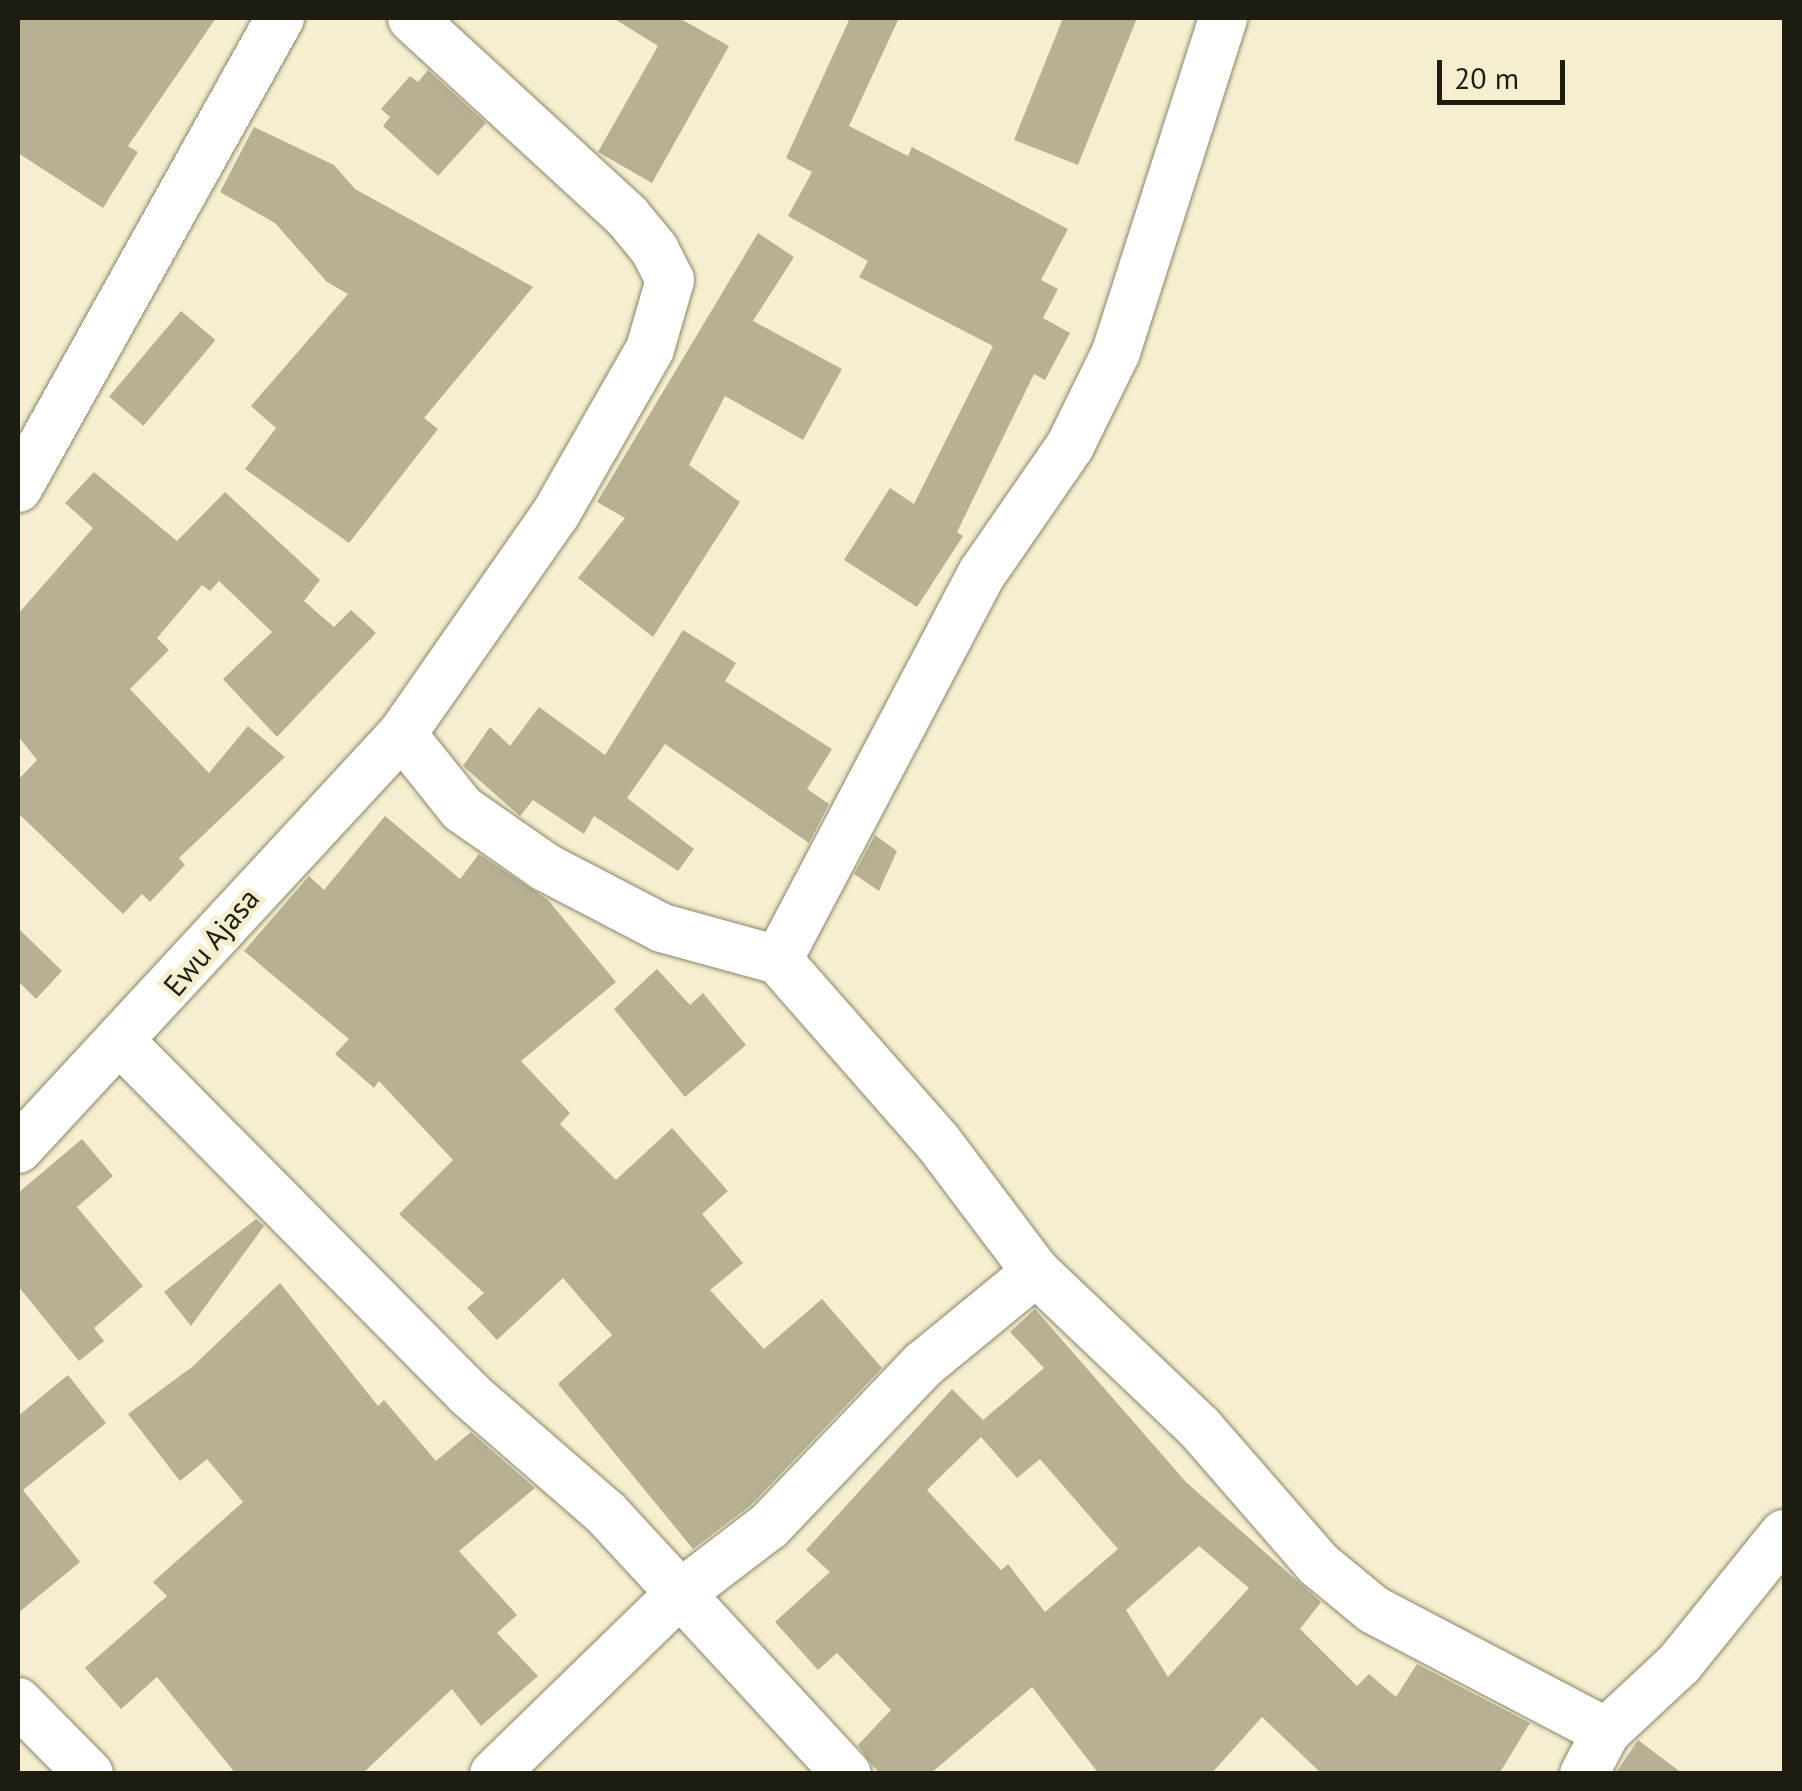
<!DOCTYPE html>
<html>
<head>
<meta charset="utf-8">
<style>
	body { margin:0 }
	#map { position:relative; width:1802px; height:1791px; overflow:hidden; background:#f5efd0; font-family:"PT Sans",sans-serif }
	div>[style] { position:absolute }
	.building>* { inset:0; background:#b7b194; transform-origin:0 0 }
	.roads { filter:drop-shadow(0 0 2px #8b8569) drop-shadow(0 0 2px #8b8569) }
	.street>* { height:48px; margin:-24px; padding:0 24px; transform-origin:24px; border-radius:24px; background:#fff }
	span { translate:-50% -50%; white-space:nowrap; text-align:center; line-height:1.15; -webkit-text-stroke:10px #f5efd0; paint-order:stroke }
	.street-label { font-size:30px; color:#1e1c11 }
	.frame { position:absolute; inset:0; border:20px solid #1e1c11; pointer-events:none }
	.scale { position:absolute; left:1437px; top:60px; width:128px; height:45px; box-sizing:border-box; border:5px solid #1e1c11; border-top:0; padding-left:12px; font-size:30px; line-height:35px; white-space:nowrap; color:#1e1c11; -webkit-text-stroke:8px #f5efd0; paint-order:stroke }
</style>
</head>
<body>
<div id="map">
	<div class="building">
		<div style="clip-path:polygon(18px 18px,216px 18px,128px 146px,138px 152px,103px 208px,18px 153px)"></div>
		<div style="clip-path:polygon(613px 18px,679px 18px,729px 46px,652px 183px,598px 152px,658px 46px)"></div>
		<div style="clip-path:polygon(850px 18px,899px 18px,849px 126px,908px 156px,912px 147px,1068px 229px,1041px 280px,1058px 289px,1043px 318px,1070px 333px,1045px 380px,1034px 374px,957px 532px,963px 536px,917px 607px,844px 560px,890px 488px,914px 504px,993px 346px,859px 277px,868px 261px,788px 216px,812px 172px,786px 158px)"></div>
		<div style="clip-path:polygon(1063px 18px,1137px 18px,1078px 165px,1014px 140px)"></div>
		<div style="clip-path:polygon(428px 70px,486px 123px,438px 176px,383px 126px,390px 117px,381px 109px,410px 76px,418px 82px)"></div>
		<div style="clip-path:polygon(254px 127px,334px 165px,355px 189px,533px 287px,424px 418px,438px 429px,349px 543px,245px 469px,276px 428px,251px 406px,348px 294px,327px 282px,275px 223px,220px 192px)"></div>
		<div style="clip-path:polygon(758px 233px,794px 257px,753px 321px,842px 369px,803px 440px,725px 396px,689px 465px,740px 502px,653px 637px,578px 578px,625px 518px,597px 502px)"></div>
		<div style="left:181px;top:311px;width:45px;height:112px;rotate:40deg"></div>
		<div style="clip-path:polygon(94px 472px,177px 541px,225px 492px,320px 580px,304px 601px,334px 627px,351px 610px,376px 633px,277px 737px,223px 679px,272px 632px,219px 581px,210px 591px,202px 585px,157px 638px,169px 650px,130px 689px,209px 773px,248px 726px,285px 757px,179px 858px,185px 865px,150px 902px,142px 894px,123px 914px,18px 813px,18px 780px,37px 760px,18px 736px,18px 614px,93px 528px,65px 503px)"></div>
		<div style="clip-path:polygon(683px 630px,736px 663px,725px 681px,832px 749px,807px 789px,829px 804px,809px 843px,665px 744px,627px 798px,694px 849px,678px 871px,594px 816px,584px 834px,533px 800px,520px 816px,463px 766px,490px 727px,510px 746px,539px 707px,605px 755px)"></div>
		<div style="clip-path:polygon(385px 816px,460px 879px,479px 854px,548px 900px,616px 982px,521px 1061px,570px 1113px,560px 1124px,616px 1180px,672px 1128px,728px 1191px,702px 1214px,743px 1263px,710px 1290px,764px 1349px,822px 1299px,882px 1368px,751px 1505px,693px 1549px,558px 1384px,612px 1335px,563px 1278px,497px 1340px,467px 1308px,484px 1293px,399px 1214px,453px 1160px,379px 1081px,374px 1088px,335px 1054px,349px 1039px,244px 951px,309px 876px,324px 890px)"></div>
		<div style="clip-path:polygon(875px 835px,897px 851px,879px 891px,854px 874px)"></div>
		<div style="clip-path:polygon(18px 928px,62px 971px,36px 999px,18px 981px)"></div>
		<div style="clip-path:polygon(657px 969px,690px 1005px,703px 993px,746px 1045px,685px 1097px,614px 1009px)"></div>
		<div style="clip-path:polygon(82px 1139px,113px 1176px,77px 1207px,143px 1286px,94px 1328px,104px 1341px,79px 1361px,18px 1286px,18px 1193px)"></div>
		<div style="clip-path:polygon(256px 1219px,264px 1226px,191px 1326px,164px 1292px)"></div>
		<div style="clip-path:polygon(280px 1283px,378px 1406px,384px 1400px,436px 1461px,471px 1432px,535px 1488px,459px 1551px,517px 1615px,497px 1633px,538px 1676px,481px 1726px,452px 1689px,362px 1774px,236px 1774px,157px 1677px,121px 1709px,85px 1668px,167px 1596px,153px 1582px,243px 1502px,207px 1459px,180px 1481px,128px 1414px,192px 1367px)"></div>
		<div style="clip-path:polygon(evenodd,1035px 1309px,1186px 1482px,1321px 1602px,1300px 1629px,1357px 1686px,1369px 1674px,1396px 1697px,1417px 1664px,1530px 1723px,1499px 1774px,1322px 1774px,1262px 1717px,1211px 1774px,1099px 1774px,1032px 1687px,930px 1774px,881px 1774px,872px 1765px,858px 1745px,891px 1710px,837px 1653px,818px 1670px,775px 1622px,830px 1572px,806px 1550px,952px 1389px,983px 1420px,1044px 1368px,1010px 1332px,1035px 1309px,981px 1437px,1017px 1478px,1040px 1459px,1118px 1549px,1045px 1612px,1008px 1564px,1001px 1570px,927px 1490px,981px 1437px,1035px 1309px,1199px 1546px,1249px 1588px,1168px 1677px,1126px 1610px,1199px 1546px)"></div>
		<div style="clip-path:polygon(68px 1375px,106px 1423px,23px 1490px,80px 1562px,18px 1613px,18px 1416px)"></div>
		<div style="clip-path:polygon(1638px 1740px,1683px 1774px,1615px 1774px)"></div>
	</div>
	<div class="roads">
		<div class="street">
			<div style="left:18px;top:488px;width:538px;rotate:-60.86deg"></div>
			<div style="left:402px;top:734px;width:96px;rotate:51.3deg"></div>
			<div style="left:462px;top:809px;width:101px;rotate:34.9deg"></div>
			<div style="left:545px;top:867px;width:132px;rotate:27.5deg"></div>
			<div style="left:662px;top:928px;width:120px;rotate:15.4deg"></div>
			<div style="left:778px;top:960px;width:242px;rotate:48.7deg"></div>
			<div style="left:938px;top:1142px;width:163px;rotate:53deg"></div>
			<div style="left:1036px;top:1272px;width:225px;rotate:43.6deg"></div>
			<div style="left:1199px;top:1427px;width:181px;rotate:49deg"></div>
			<div style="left:1318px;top:1564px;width:72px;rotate:39.4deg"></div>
			<div style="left:1374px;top:1610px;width:262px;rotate:27.7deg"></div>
			<div style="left:778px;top:960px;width:439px;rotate:-62.2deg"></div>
			<div style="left:983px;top:572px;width:153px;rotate:-55.4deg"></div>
			<div style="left:1070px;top:446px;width:105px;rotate:-63.9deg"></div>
			<div style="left:1116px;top:352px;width:351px;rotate:-72.2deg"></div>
			<div style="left:121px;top:1042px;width:495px;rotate:45.3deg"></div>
			<div style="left:469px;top:1394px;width:181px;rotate:41deg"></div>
			<div style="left:606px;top:1513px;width:355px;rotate:47.3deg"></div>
			<div style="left:18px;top:1149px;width:565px;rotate:-47.22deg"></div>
			<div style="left:402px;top:734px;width:267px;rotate:-55.1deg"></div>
			<div style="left:555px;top:515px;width:191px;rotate:-60.2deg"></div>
			<div style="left:650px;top:349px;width:72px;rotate:-73.8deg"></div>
			<div style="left:670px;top:280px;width:34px;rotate:-117deg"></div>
			<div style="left:655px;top:250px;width:44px;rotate:-129.5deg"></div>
			<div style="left:627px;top:216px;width:292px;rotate:-137.4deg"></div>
			<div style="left:18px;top:1702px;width:101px;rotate:45.4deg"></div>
			<div style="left:494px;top:1774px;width:254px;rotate:-44.2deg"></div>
			<div style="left:676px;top:1597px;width:117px;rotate:-37.4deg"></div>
			<div style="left:769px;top:1526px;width:224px;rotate:-46.3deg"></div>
			<div style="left:924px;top:1364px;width:145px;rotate:-39.4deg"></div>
			<div style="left:1584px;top:1774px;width:47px;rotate:-62.4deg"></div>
			<div style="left:1606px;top:1732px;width:100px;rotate:-43deg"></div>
			<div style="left:1679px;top:1664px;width:167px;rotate:-51.1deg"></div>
		</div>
	</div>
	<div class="street-label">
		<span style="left:211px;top:942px;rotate:-50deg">Ewu Ajasa</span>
	</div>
	<div class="frame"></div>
	<div class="scale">20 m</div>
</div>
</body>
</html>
